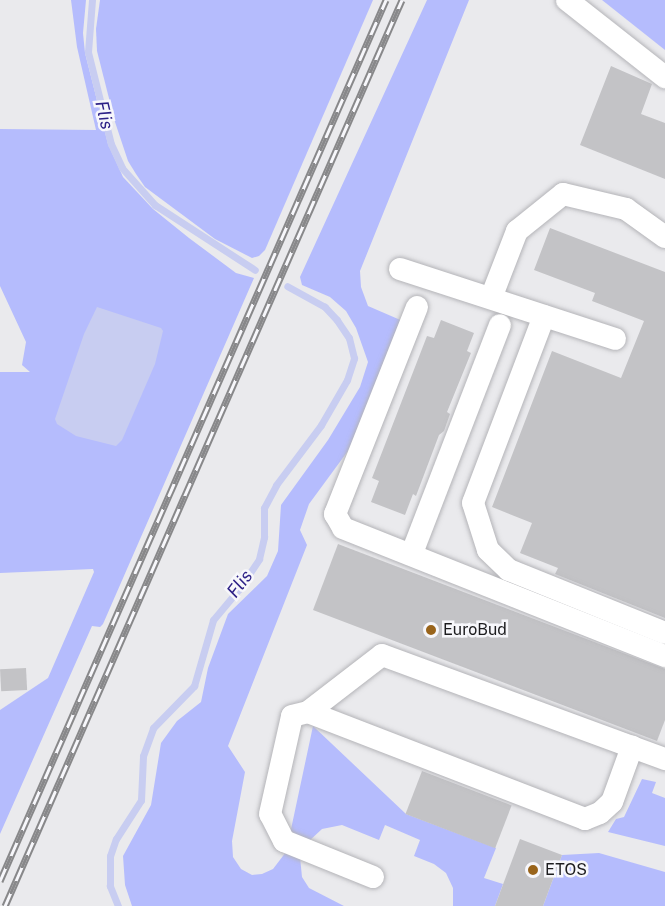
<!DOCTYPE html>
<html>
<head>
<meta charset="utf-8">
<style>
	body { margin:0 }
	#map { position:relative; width:665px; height:906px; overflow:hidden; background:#eaeaed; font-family:"Public Sans",sans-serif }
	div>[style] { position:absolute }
	.green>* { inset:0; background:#b5bcfd }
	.water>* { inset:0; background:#c8cdf1 }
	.stream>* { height:7px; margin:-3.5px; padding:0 3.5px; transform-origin:3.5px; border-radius:3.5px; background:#c8cdf1 }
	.building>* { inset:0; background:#c3c3c6; transform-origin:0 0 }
	.roads { filter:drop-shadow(0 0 2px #b4b4b8) drop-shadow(0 0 2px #b4b4b8) }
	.minor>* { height:22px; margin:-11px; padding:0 11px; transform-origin:11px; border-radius:11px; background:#fff }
	.rail>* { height:7px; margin-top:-3.5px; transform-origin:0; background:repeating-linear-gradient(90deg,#f7f7fb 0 14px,#88888a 0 28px); box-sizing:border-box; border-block:2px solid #88888a }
	.dots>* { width:16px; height:16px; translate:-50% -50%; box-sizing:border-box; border:3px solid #f7f7fb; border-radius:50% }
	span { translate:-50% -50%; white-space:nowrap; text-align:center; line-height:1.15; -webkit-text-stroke:5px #f7f7fb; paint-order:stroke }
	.poi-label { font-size:16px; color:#1d1d1f }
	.left { translate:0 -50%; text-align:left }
	.water-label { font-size:18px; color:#2e2287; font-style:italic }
</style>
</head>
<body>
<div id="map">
	<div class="green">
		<div style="clip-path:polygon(71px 0,86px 0,83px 33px,85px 53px,108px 144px,123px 177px,153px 209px,189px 238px,236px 273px,254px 278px,103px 624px,100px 627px,92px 626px,0 834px,0 710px,48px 678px,94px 572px,93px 569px,0 573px,0 372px,30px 372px,22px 365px,26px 342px,0 286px,0 129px,96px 130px,77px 47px)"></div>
		<div style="clip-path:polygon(100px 0,373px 0,265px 250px,259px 256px,252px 258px,215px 239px,145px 187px,136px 174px,128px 161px,115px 122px,97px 51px,96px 29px)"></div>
		<div style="clip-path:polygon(427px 0,469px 0,360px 271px,361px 287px,368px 306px,405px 322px,356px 440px,309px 504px,300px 530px,307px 545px,228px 746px,245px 772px,232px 841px,233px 857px,241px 869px,252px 875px,262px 874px,273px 869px,286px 852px,300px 857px,302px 877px,309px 888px,344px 906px,132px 906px,125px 885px,123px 856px,151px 805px,161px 743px,177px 721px,201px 702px,208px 668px,228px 614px,267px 576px,278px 551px,281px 505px,328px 440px,360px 387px,368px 362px,356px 328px,346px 311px,330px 297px,302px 285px,300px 277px)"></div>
		<div style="clip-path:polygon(602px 0,665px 0,665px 50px)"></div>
		<div style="clip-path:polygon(313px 726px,406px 814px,496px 848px,484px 878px,503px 884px,495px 906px,453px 906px,453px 888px,446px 873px,434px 864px,414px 856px,420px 840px,385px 825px,379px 840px,342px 825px,322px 829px,308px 842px,290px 834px)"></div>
		<div style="clip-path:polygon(642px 779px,656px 782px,652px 793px,665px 798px,665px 846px,608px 832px,616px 819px,624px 817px)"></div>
		<div style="clip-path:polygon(599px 853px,665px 872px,665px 906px,543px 906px,562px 855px)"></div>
	</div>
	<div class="water">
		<div style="clip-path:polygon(97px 307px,161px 328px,163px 331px,155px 364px,122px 440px,116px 446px,76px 436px,57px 424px,55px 419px,84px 334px)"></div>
	</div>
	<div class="stream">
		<div style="left:92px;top:0;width:52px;rotate:94.4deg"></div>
		<div style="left:88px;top:52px;width:95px;rotate:76deg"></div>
		<div style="left:111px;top:144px;width:26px;rotate:65deg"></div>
		<div style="left:122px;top:168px;width:50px;rotate:48.3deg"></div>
		<div style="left:155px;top:205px;width:119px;rotate:33deg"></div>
		<div style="left:118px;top:906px;width:22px;rotate:-112deg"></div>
		<div style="left:110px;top:886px;width:30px;rotate:-90deg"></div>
		<div style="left:110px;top:856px;width:18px;rotate:-71deg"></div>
		<div style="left:116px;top:839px;width:46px;rotate:-57.3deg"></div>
		<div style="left:141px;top:800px;width:44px;rotate:-87.4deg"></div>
		<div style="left:143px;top:756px;width:30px;rotate:-70deg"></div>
		<div style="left:153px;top:728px;width:59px;rotate:-45.7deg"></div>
		<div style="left:194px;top:686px;width:69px;rotate:-73.9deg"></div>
		<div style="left:213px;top:620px;width:40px;rotate:-50deg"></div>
		<div style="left:239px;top:589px;width:36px;rotate:-56deg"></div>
		<div style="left:259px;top:559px;width:23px;rotate:-77deg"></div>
		<div style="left:264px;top:537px;width:29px;rotate:-90deg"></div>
		<div style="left:264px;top:508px;width:26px;rotate:-62deg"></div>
		<div style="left:276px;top:485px;width:75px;rotate:-53.1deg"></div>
		<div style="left:321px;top:425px;width:52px;rotate:-60deg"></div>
		<div style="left:347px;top:380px;width:23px;rotate:-72deg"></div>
		<div style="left:354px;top:358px;width:21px;rotate:-104deg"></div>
		<div style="left:349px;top:338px;width:22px;rotate:-124deg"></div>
		<div style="left:337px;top:320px;width:18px;rotate:-133deg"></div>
		<div style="left:325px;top:307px;width:43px;rotate:-151.1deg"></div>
	</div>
	<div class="building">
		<div style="clip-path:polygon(611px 66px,652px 84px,641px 114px,665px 123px,665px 179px,580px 145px)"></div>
		<div style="clip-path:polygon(550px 228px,665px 272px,665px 618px,555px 574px,558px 568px,520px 553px,532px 523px,492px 507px,552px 351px,621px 378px,644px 321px,592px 301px,595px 293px,534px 270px)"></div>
		<div style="clip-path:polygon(441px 320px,474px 333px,467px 351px,471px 353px,447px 412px,450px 414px,444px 431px,439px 435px,416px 496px,413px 494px,405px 515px,371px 502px,379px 481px,372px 478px,427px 336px,434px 338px)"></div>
		<div style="clip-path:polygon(338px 544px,665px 669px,665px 720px,657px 741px,313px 610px)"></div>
		<div style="left:26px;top:668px;width:22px;height:26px;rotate:87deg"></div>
		<div style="left:422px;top:771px;width:96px;height:46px;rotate:21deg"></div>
		<div style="clip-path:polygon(520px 839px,562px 855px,543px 906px,495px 906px)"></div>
	</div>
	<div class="roads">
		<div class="minor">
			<div style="left:567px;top:0;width:125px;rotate:38.2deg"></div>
			<div style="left:400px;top:269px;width:226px;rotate:18deg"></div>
			<div style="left:491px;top:298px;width:72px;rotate:-68.8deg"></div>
			<div style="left:517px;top:231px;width:59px;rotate:-38.8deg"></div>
			<div style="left:563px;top:194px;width:65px;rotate:13.4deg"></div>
			<div style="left:626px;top:209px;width:48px;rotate:35.7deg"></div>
			<div style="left:417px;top:307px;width:223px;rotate:111.6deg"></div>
			<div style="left:335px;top:514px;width:16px;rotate:60deg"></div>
			<div style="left:343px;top:528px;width:347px;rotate:21.7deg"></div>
			<div style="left:544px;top:316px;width:200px;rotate:110.8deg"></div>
			<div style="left:473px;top:503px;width:49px;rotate:72.3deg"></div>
			<div style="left:488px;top:550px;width:29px;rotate:44deg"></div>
			<div style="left:509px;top:570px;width:168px;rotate:22deg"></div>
			<div style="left:412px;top:553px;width:244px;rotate:-68.9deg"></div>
			<div style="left:308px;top:712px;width:93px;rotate:-37.6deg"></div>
			<div style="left:382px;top:655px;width:302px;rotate:20.2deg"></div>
			<div style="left:373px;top:877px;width:96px;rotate:-158deg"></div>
			<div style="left:284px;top:841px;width:30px;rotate:-117deg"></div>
			<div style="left:270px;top:814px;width:100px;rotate:-77.3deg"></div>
			<div style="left:292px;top:716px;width:16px;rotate:-14deg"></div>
			<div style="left:308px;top:712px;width:297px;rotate:21.1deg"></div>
			<div style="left:585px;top:819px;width:16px;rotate:-22deg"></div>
			<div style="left:600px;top:813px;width:16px;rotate:-43deg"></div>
			<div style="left:612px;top:802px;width:59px;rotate:-70deg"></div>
		</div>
	</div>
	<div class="rail">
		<div style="left:0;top:881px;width:962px;rotate:-66.34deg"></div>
		<div style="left:5px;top:906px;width:989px;rotate:-66.34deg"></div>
	</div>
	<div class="dots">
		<div style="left:431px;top:630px;background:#99641b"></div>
		<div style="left:533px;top:870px;background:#99641b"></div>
	</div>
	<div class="poi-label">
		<span class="left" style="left:443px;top:630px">EuroBud</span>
		<span class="left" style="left:545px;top:870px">ETOS</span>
	</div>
	<div class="water-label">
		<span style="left:104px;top:115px;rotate:77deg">Flis</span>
		<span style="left:240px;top:584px;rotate:-53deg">Flis</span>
	</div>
</div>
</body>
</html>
